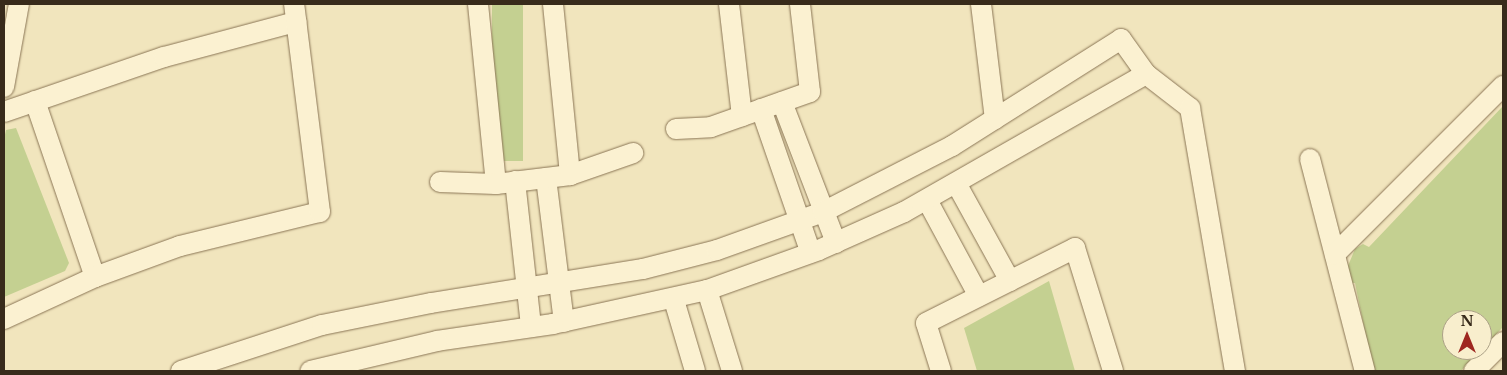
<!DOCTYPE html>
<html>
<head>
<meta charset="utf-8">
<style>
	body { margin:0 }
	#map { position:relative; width:1507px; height:375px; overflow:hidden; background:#f1e5bd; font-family:"Libre Baskerville",serif }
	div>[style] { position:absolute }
	.green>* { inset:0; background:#c4d091; transform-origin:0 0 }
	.roads { filter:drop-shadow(0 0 1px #8a7555) drop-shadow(0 0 1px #8a7555) }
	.street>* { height:20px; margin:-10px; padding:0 10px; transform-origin:10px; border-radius:10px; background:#fbf1d1 }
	span { translate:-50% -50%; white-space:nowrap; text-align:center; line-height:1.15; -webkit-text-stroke:4.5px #f8eecd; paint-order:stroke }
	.frame { position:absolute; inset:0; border:5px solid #382b1b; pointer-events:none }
	.north { position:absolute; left:1442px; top:310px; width:50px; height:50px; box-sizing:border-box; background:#f8eecd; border:1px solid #aba086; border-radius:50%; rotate:0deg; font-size:14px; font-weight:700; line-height:20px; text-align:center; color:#382b1b }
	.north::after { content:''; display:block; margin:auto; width:18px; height:22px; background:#9e2720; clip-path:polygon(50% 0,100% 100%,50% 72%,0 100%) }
</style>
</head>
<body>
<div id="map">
	<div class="green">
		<div style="left:492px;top:4px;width:31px;height:157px"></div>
		<div style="clip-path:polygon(1503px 106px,1503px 327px,1482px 349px,1482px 320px,1452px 320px,1452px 350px,1481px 350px,1461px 371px,1373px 371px,1355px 283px,1348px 283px,1345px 273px,1355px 249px,1363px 244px,1369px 247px)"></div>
		<div style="clip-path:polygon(16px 128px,69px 263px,65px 271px,4px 297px,4px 139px,6px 130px)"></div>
		<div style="clip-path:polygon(1049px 281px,1075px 371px,977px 371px,964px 328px)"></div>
	</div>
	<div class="roads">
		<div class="street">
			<div style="left:478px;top:4px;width:181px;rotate:84.3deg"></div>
			<div style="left:553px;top:4px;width:172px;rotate:84.3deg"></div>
			<div style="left:729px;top:4px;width:113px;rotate:83.4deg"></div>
			<div style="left:981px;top:4px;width:116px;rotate:83.1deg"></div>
			<div style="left:1146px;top:74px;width:56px;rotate:37.7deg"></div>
			<div style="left:1190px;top:108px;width:267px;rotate:80.3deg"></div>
			<div style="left:4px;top:87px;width:84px;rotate:-79.8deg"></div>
			<div style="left:35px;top:101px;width:186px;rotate:71.2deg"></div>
			<div style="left:782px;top:102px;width:151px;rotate:69deg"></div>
			<div style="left:761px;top:109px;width:152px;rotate:70.9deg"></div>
			<div style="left:4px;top:112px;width:169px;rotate:-19deg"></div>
			<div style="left:164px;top:57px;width:137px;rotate:-14.9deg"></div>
			<div style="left:676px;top:129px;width:35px;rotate:-3deg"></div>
			<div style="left:711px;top:127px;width:105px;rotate:-19.5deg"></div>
			<div style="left:810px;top:92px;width:89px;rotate:-96.5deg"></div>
			<div style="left:1310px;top:159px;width:219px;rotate:75.5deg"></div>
			<div style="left:546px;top:178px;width:145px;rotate:82.9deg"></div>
			<div style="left:515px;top:181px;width:147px;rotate:83.7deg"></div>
			<div style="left:440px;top:182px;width:56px;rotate:2deg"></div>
			<div style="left:496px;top:184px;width:75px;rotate:-6.9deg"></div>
			<div style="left:570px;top:175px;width:67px;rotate:-19.2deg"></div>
			<div style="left:956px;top:183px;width:112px;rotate:61.1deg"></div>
			<div style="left:927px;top:200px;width:109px;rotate:61.6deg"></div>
			<div style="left:1335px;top:254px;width:238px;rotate:-45deg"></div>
			<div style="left:707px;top:290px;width:85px;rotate:72.8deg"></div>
			<div style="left:674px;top:300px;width:74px;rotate:73.5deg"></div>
			<div style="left:4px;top:319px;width:100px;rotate:-24.8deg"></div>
			<div style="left:95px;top:277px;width:90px;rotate:-20deg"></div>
			<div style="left:180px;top:246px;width:144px;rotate:-13.7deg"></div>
			<div style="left:320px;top:212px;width:210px;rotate:-97.1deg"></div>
			<div style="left:181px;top:371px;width:148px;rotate:-18.1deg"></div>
			<div style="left:322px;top:325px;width:111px;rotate:-11.4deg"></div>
			<div style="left:431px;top:303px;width:215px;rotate:-9.1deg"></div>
			<div style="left:643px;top:269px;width:76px;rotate:-14.4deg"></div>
			<div style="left:717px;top:250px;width:113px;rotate:-19.7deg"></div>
			<div style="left:823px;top:212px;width:145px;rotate:-27.1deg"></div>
			<div style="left:952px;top:146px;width:200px;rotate:-32.3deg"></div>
			<div style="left:1121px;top:39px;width:43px;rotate:54.5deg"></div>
			<div style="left:1146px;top:74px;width:279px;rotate:150.3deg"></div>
			<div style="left:904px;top:212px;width:93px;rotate:155.9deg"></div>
			<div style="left:819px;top:250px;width:119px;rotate:160.3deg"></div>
			<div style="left:707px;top:290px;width:158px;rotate:167.6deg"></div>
			<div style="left:553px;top:324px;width:117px;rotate:171.7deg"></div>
			<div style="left:437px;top:341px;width:130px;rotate:166.7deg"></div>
			<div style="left:941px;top:371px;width:50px;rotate:-107.4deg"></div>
			<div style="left:926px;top:323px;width:167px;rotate:-26.7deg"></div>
			<div style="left:1075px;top:248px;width:129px;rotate:72.8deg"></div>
			<div style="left:1474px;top:371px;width:41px;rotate:-45deg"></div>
		</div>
	</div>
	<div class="frame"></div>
	<div class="north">N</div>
</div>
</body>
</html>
